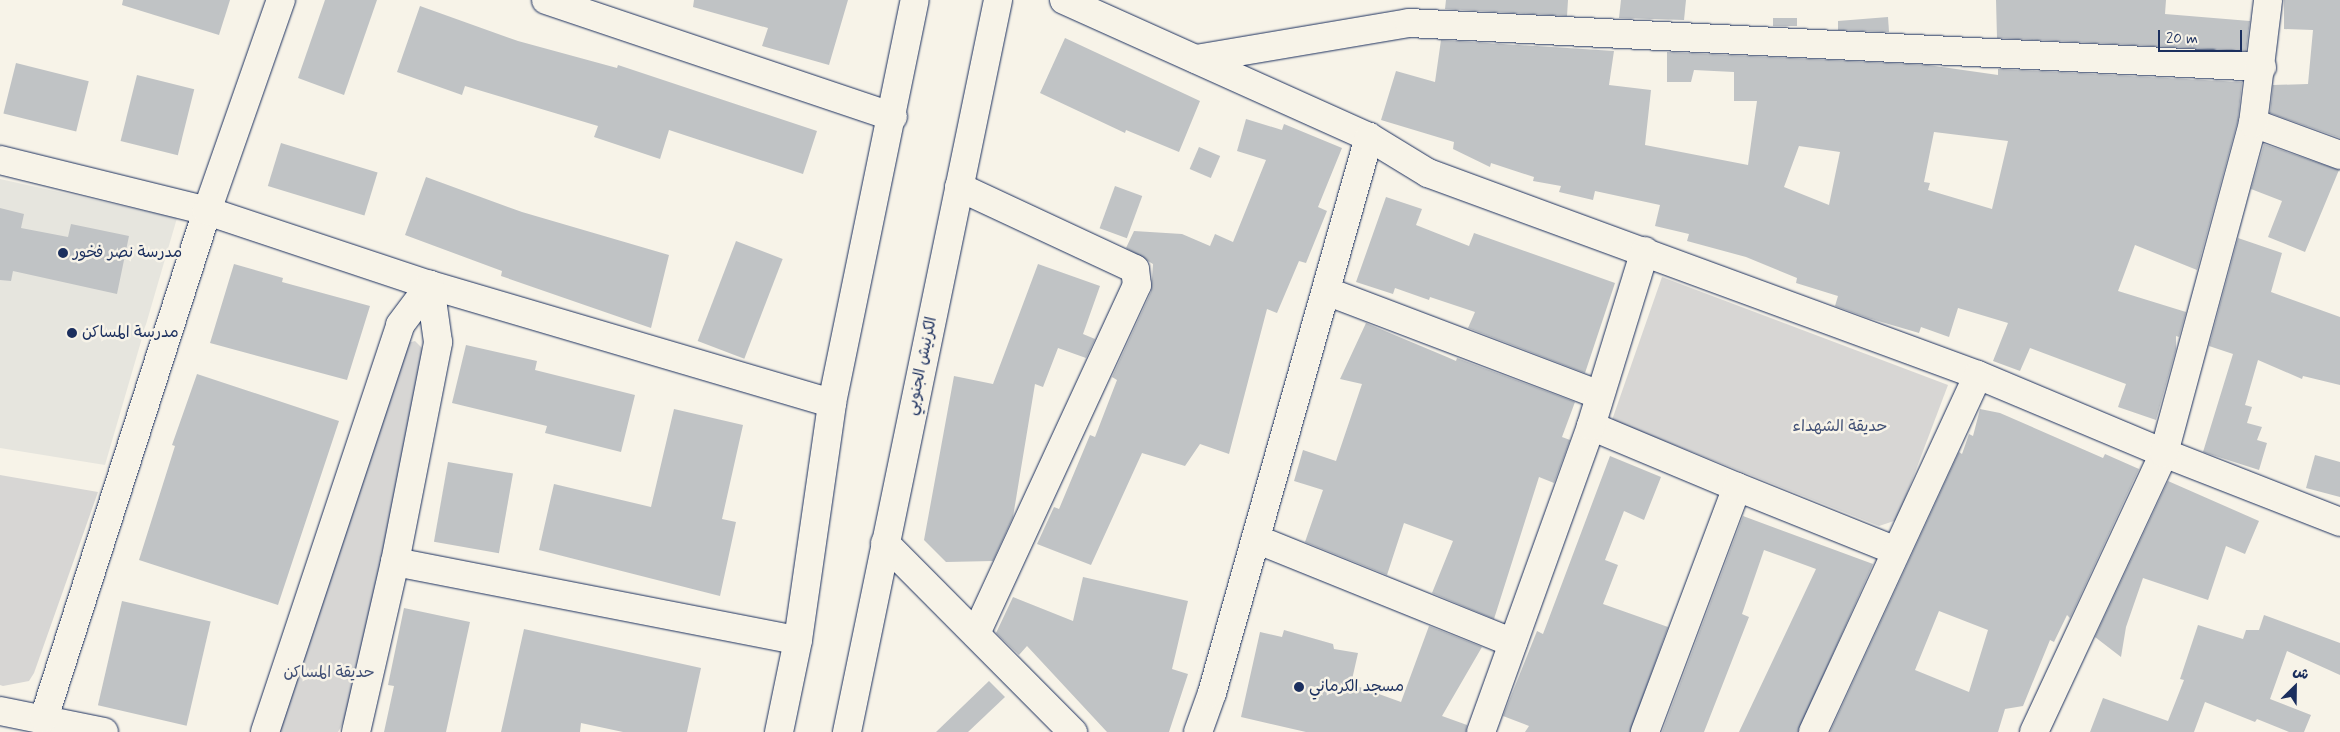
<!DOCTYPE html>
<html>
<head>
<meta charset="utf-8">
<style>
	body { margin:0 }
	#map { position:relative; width:2340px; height:732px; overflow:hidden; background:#f7f3e8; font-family:Mynerve,"Playpen Sans Arabic",sans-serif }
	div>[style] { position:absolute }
	.built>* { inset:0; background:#e6e5de }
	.green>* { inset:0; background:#d7d6d4 }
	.building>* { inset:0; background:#c0c3c5; transform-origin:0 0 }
	.roads { filter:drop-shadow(0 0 1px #1b2f5e) drop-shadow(0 0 1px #1b2f5e) }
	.minor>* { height:28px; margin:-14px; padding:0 14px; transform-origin:14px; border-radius:14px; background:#f7f3e8 }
	.major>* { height:28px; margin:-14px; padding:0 14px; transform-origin:14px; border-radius:14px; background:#f7f3e8 }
	.dots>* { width:14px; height:14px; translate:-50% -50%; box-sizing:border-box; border:2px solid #f7f3e8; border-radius:50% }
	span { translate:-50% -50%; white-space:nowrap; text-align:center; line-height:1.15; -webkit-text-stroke:5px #f7f3e8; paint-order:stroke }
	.poi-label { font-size:16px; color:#1b2f5e }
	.left { translate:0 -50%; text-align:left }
	.street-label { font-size:16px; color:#1b2f5e }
	.park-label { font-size:16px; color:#415076 }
	.north { position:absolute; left:2270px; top:662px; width:50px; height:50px; -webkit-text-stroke:4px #f7f3e8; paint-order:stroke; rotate:23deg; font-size:14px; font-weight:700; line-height:20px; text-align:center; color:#1b2f5e }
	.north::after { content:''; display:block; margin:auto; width:18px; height:22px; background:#1b2f5e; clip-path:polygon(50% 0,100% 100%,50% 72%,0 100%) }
	.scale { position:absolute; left:2158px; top:30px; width:84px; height:22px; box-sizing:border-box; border:2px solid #1b2f5e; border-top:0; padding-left:6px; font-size:15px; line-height:18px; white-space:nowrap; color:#1b2f5e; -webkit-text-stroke:4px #f7f3e8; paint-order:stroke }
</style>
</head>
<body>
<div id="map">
	<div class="built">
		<div style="clip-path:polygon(0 179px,177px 218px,105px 465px,0 448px)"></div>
	</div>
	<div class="green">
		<div style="clip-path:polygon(1662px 277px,1948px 385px,1897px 520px,1879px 526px,1612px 420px)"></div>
		<div style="clip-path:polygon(415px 341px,422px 348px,423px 365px,351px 709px,338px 732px,277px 732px,404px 344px)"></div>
		<div style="clip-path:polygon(0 475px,98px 492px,34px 673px,29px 681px,3px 686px,0 685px)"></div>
	</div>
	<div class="building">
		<div style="clip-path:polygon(123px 0,230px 0,219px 35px,122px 5px)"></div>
		<div style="clip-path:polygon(325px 0,377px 0,344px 95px,298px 78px)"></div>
		<div style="clip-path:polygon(694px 0,848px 0,829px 65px,762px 46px,768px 28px,693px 7px)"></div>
		<div style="clip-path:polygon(1446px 0,1568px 0,1567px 16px,1445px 9px)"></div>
		<div style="clip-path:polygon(1621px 0,1686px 0,1684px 20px,1619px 18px)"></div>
		<div style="clip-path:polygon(1996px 0,2166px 0,2165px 14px,2250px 21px,2246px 51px,1997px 38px)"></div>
		<div style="clip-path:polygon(2284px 0,2340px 0,2340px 138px,2270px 113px,2273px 85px,2308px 84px,2313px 30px,2284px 29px)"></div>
		<div style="clip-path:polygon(420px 6px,518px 41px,617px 68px,618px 65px,817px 131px,803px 174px,669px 130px,660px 159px,594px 137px,598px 126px,465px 86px,462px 95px,397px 72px)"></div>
		<div style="clip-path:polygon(1888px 17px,1889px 32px,1838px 30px,1838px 21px)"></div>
		<div style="left:1773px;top:18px;width:24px;height:8px"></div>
		<div style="clip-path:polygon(1065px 38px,1200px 101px,1179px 152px,1126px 130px,1125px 133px,1040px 93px)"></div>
		<div style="clip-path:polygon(evenodd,1441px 40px,1614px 51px,1609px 85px,1651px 90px,1645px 145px,1748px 165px,1757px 101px,1734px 101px,1734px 72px,1694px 70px,1691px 82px,1667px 82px,1667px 52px,1928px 65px,1998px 75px,1998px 69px,2242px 82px,2238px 120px,2197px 270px,2135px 245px,2118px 291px,2186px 312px,2179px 337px,2176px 336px,2176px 349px,2156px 420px,2118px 407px,2126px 384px,2030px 348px,2020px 371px,1993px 361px,2008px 323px,1958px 308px,1949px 337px,1921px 327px,1919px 333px,1868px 318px,1835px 306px,1838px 296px,1796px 283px,1797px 278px,1746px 257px,1687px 241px,1689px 234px,1655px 226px,1660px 205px,1595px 191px,1593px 200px,1559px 192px,1561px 186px,1533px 181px,1534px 177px,1491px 163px,1490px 167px,1453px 149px,1454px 142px,1381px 120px,1396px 71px,1435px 82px,1441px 40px,1934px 132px,2008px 141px,1992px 209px,1928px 190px,1930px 183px,1924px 182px,1934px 132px,1441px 40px,1799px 146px,1840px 152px,1829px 205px,1784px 187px,1799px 146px)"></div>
		<div style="left:16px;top:63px;width:75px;height:52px;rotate:14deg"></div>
		<div style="left:137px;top:75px;width:59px;height:68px;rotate:14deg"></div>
		<div style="clip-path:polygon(1246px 119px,1282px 130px,1284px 124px,1342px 148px,1318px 207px,1327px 211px,1306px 263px,1299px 261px,1277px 313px,1267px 309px,1229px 454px,1200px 444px,1185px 466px,1142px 453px,1091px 565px,1037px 544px,1054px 507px,1059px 509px,1090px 435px,1095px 437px,1117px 380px,1112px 377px,1151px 292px,1153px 264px,1126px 248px,1134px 231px,1182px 234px,1210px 246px,1215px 234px,1233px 242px,1266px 160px,1237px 151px)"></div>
		<div style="left:281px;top:143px;width:101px;height:45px;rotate:17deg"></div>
		<div style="clip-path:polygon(2264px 144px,2339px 170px,2305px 252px,2268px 237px,2282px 201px,2251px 189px)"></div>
		<div style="left:1199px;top:147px;width:23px;height:24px;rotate:23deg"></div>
		<div style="clip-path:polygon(426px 177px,522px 212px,669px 255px,651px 328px,501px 276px,502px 271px,405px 235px)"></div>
		<div style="left:1115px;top:186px;width:29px;height:45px;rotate:20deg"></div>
		<div style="clip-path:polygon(1386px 197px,1422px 209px,1416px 225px,1469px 246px,1474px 233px,1615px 283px,1585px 373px,1468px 328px,1475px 312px,1430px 297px,1429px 300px,1395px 288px,1393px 294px,1356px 282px)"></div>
		<div style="clip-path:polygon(0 208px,24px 214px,21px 228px,68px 237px,71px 224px,129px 236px,117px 294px,13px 271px,11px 281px,0 280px)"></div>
		<div style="clip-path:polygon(2238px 238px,2282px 253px,2271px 292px,2340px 317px,2340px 385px,2303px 376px,2302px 379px,2258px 360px,2245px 405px,2252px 407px,2247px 423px,2262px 427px,2257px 440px,2267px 443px,2259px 470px,2203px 452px,2233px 354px,2209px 346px)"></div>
		<div style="left:736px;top:241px;width:50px;height:107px;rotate:21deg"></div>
		<div style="clip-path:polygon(234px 264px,283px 278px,282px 282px,370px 306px,347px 380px,210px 343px)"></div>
		<div style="clip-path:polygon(1038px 264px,1100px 286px,1083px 334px,1095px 339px,1086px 358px,1058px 348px,1043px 387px,1035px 384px,1013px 517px,993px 561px,946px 562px,924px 540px,954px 376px,993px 384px)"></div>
		<div style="clip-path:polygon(1366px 323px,1447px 357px,1456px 361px,1457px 358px,1575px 402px,1562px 437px,1570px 440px,1554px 483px,1539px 477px,1494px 619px,1432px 593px,1453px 541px,1404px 523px,1387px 575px,1305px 542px,1323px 490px,1294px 481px,1303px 450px,1336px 461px,1362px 384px,1340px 379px)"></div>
		<div style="clip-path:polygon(466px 345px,537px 361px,535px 370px,635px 395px,621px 452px,545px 433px,547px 426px,452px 403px)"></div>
		<div style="clip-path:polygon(197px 374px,339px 421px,278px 605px,139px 560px,175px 446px,172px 445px)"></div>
		<div style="clip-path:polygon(674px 409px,743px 425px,722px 519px,736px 522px,720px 596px,539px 550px,554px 484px,651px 507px)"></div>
		<div style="clip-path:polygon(evenodd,1980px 409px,2000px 413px,2103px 458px,2105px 454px,2139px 469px,2070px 618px,2067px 615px,2054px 642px,2050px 640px,2023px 706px,2005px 709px,1998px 732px,1830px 732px,1959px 452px,1962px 454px,1969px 434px,1973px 436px,1980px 409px,1939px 611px,1988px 630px,1969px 692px,1915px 670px,1939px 611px)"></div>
		<div style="clip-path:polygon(2315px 455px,2340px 462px,2340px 497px,2306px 488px)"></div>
		<div style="clip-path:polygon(1610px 456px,1661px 477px,1644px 520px,1624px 511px,1605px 560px,1618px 565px,1603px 604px,1668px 627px,1630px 732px,1525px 732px,1529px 726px,1503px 716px,1537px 631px,1543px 634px)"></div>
		<div style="left:448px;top:462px;width:66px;height:81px;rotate:10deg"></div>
		<div style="clip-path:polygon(2168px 481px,2259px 521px,2245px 554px,2226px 546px,2208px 600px,2143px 578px,2126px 627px,2121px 657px,2095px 637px)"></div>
		<div style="clip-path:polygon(1743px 516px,1873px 564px,1798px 732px,1739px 732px,1816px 569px,1764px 550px,1742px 614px,1749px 617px,1704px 732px,1662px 732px)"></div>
		<div style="clip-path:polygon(1083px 577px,1188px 601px,1172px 669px,1188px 674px,1169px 732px,1107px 732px,1027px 646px,1019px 655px,996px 633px,1013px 597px,1073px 621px)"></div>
		<div style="left:122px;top:601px;width:91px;height:107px;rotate:13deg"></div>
		<div style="clip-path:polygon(404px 608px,470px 622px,446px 732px,384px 732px,394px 686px,388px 685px)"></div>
		<div style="clip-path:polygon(2264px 615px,2340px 643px,2340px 675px,2287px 651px,2270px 699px,2311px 715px,2304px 732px,2289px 732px,2257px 719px,2255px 722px,2205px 702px,2194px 732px,2090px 732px,2103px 698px,2168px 721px,2184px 680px,2180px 679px,2198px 625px,2243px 639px,2246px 630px,2259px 630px)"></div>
		<div style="clip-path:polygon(1429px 626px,1482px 647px,1442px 716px,1467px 725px,1466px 732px,1306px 732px,1241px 717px,1260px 632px,1282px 637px,1284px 630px,1333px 644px,1334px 649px,1358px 653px,1351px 684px,1401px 702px)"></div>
		<div style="clip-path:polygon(524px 629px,701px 668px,687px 732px,623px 732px,581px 723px,580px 732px,501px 732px)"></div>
		<div style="clip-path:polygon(989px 681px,1005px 697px,968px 732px,936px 732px)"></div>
	</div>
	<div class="roads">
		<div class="minor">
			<div style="left:546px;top:0;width:366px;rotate:18.6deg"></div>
			<div style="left:1064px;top:0;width:334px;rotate:24.2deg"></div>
			<div style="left:1369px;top:137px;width:69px;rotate:31.4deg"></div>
			<div style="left:1428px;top:173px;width:586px;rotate:20.17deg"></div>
			<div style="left:1978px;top:375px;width:202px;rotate:22.8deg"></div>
			<div style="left:2164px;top:453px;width:189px;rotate:21.4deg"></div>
			<div style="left:1196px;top:59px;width:216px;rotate:-9.6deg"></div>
			<div style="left:1409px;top:23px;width:854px;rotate:2.95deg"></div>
			<div style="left:2253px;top:123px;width:93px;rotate:20.2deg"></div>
			<div style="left:0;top:160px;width:213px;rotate:13.8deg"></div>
			<div style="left:207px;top:211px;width:235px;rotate:18.4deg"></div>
			<div style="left:430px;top:285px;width:419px;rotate:16.4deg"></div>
			<div style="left:959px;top:187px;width:194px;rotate:25deg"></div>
			<div style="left:1135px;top:269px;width:16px;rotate:83deg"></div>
			<div style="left:1137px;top:285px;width:384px;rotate:114.8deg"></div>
			<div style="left:1326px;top:291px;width:293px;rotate:20.8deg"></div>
			<div style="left:1591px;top:426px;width:158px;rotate:22.7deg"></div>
			<div style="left:1737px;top:487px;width:262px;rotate:110.6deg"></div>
			<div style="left:1737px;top:487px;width:171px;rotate:21.9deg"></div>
			<div style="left:1256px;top:539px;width:277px;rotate:22deg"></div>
			<div style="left:885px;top:543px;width:267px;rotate:45.2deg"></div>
			<div style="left:395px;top:562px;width:410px;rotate:11deg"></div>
			<div style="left:0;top:711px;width:106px;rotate:11.4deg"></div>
			<div style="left:44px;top:718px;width:533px;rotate:-72.18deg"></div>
			<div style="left:207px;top:211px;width:224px;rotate:-70.7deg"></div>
			<div style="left:265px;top:732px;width:429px;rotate:-71.6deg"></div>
			<div style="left:400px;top:325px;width:50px;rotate:-53.1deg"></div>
			<div style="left:356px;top:732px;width:174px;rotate:-77.1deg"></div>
			<div style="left:395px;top:562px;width:224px;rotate:-78.9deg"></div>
			<div style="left:438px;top:342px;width:58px;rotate:-98deg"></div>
			<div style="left:1198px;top:732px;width:41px;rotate:-70.3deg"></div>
			<div style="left:1212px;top:693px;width:578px;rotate:-74.23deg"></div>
			<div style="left:1481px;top:732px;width:325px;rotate:-70.2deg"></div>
			<div style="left:1591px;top:426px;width:183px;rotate:-72.9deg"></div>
			<div style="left:1813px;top:732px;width:393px;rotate:-65.2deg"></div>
			<div style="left:2034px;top:732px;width:308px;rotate:-65deg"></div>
			<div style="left:2164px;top:453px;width:342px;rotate:-74.9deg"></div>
			<div style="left:2253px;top:123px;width:124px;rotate:-83deg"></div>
		</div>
		<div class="major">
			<div style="left:779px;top:732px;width:94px;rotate:-78.3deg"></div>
			<div style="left:798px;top:640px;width:239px;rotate:-81.8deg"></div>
			<div style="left:832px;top:403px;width:411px;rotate:-78.4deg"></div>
			<div style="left:847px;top:732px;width:747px;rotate:-78.34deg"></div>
		</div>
	</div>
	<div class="dots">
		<div style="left:63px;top:253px;background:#1b2f5e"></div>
		<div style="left:72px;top:333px;background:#1b2f5e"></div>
		<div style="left:1299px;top:687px;background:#1b2f5e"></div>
	</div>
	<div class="poi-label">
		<span class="left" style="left:73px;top:253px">مدرسة نصر فخور</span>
		<span class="left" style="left:82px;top:333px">مدرسة المساكن</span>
		<span class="left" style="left:1309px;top:687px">مسجد الكرماني</span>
	</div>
	<div class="street-label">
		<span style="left:922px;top:366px;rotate:-78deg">الكرنيش الجنوبي</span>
	</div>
	<div class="park-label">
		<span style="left:1840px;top:427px">حديقة الشهداء</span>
		<span style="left:329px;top:673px">حديقة المساكن</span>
	</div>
	<div class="north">ش</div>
	<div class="scale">20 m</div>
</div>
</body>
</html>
